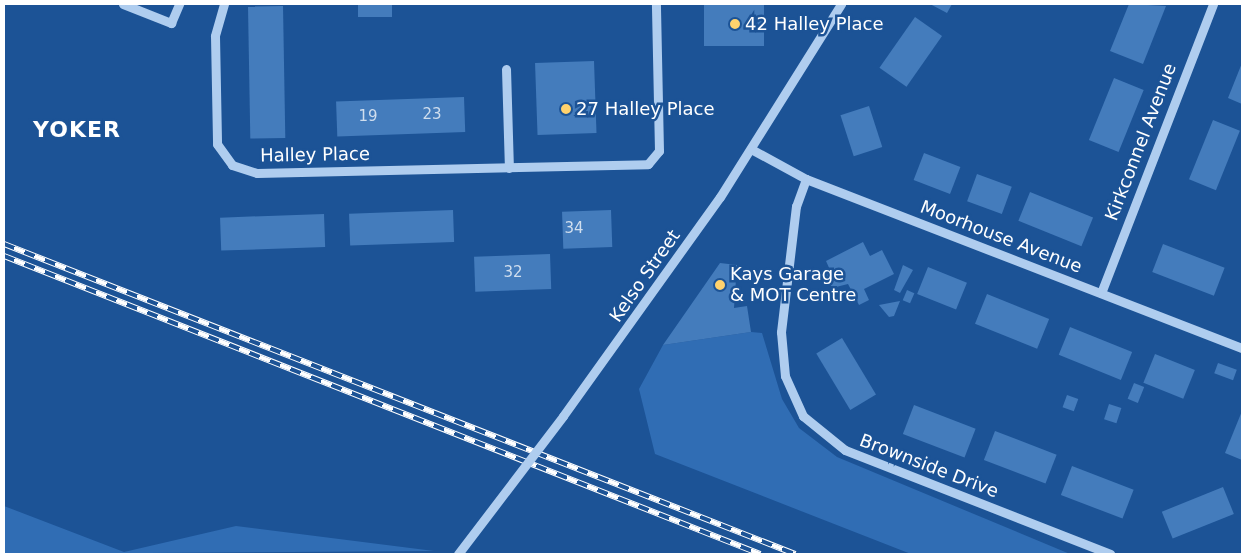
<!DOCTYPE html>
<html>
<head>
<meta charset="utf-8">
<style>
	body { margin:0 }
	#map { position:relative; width:1246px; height:558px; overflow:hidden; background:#1c5396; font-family:"DejaVu Sans",sans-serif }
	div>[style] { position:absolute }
	.green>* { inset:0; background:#306db4 }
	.building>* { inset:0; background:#447cbc; transform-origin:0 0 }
	.minor>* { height:9px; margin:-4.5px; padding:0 4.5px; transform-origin:4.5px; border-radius:4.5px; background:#afcdef }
	.rail>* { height:5.5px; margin-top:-2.75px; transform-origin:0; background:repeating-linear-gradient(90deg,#1c5396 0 11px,#fff 0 22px); box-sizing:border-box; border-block:1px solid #fff }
	.minor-bridge>* { height:9px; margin:-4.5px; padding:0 4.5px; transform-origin:4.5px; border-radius:4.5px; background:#afcdef }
	.dots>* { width:14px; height:14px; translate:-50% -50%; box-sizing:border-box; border:2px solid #1c5396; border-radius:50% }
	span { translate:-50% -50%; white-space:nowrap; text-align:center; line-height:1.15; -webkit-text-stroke:5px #1c5396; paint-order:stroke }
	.number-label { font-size:15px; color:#d0deee }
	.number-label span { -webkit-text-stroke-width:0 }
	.poi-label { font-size:18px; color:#fff }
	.left { translate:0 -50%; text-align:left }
	.street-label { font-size:18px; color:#fff }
	.district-label { font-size:22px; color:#fff; font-weight:700; letter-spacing:1px }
	.frame { position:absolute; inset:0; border:5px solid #fff; pointer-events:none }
</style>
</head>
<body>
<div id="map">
	<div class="green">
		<div style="clip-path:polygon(751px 332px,762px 333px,782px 399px,799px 428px,837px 457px,1070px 554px,911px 554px,655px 454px,639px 389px,663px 345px)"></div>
		<div style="clip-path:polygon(4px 506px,124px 552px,236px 526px,434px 551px,4px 554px)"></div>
	</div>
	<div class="building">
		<div style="left:358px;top:4px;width:34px;height:13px"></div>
		<div style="left:704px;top:4px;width:60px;height:42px"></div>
		<div style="clip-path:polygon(930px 4px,952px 4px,947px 13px)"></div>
		<div style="clip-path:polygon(1129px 4px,1166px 6px,1143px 64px,1110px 51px)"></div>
		<div style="left:283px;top:6px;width:132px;height:35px;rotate:89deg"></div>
		<div style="left:915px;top:17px;width:33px;height:62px;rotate:35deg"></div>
		<div style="left:594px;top:61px;width:72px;height:59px;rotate:88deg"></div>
		<div style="clip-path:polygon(1242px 63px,1242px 104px,1228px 98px)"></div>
		<div style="left:1114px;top:78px;width:32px;height:67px;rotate:22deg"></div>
		<div style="left:464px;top:97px;width:35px;height:128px;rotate:88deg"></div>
		<div style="left:869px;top:106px;width:43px;height:30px;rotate:72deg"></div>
		<div style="left:1213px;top:120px;width:29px;height:64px;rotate:22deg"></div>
		<div style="left:924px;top:153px;width:39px;height:29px;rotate:21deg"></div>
		<div style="left:977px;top:174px;width:37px;height:29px;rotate:20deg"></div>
		<div style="left:1030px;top:192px;width:68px;height:31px;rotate:22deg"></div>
		<div style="left:453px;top:210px;width:32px;height:104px;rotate:88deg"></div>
		<div style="left:611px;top:210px;width:37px;height:49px;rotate:88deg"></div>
		<div style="left:324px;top:214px;width:33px;height:104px;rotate:88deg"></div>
		<div style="clip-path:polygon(863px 242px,870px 256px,882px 250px,894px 274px,864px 289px,869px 300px,859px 305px,848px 284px,832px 288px,824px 273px,830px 270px,826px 261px)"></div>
		<div style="left:1163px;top:244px;width:66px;height:30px;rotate:21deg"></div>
		<div style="left:550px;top:254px;width:35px;height:76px;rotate:88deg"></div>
		<div style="clip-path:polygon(720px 263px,737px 265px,734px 308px,747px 306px,751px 332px,663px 345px)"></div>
		<div style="clip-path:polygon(903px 265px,913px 270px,900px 293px,894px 290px)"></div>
		<div style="left:928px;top:267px;width:42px;height:29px;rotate:22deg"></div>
		<div style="left:907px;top:290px;width:8px;height:11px;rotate:23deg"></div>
		<div style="left:987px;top:294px;width:67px;height:32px;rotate:22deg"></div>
		<div style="clip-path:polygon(900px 301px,894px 316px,889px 317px,879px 305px)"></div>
		<div style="left:1070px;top:327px;width:67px;height:30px;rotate:22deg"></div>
		<div style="left:842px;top:338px;width:66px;height:30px;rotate:59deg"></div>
		<div style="left:1155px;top:354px;width:43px;height:31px;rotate:22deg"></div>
		<div style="left:1218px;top:363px;width:20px;height:11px;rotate:20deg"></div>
		<div style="left:1134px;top:383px;width:11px;height:17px;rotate:22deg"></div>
		<div style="left:1067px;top:395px;width:12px;height:13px;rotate:20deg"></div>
		<div style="left:1109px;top:404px;width:13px;height:16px;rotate:18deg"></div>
		<div style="left:914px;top:405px;width:66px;height:31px;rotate:21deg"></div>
		<div style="clip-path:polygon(1242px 411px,1242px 460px,1225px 453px)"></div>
		<div style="left:995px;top:431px;width:66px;height:31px;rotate:21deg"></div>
		<div style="left:1072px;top:466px;width:66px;height:31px;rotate:21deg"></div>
		<div style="left:1223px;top:487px;width:29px;height:66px;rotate:68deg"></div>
	</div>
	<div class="minor">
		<div style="left:123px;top:4px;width:52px;rotate:21.6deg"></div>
		<div style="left:171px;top:23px;width:21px;rotate:-67deg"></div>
		<div style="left:224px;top:4px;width:33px;rotate:106deg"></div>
		<div style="left:215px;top:36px;width:108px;rotate:88.9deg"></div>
		<div style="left:217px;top:144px;width:26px;rotate:54deg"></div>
		<div style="left:232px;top:165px;width:26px;rotate:18deg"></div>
		<div style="left:257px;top:173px;width:391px;rotate:-1.3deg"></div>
		<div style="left:648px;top:164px;width:17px;rotate:-50deg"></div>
		<div style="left:659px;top:151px;width:147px;rotate:-91.2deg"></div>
		<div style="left:506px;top:69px;width:99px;rotate:88.3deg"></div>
		<div style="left:751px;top:149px;width:63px;rotate:28.6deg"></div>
		<div style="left:806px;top:179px;width:468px;rotate:21.2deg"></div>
		<div style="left:806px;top:179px;width:29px;rotate:110deg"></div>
		<div style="left:796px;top:206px;width:127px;rotate:96.8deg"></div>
		<div style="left:781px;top:332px;width:44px;rotate:84.8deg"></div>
		<div style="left:785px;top:376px;width:44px;rotate:65.8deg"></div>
		<div style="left:803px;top:416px;width:54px;rotate:39deg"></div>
		<div style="left:845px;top:450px;width:285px;rotate:21.4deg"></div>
		<div style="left:1101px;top:293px;width:310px;rotate:-68.8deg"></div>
		<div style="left:563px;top:416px;width:269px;rotate:-54.4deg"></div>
		<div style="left:720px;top:197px;width:228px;rotate:-57.9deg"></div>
	</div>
	<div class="rail">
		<div style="left:4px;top:244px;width:850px;rotate:21.4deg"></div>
		<div style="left:4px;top:256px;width:813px;rotate:21.51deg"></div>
	</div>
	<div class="minor-bridge">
		<div style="left:458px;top:554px;width:173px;rotate:-52.7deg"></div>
	</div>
	<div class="dots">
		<div style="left:735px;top:24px;background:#ffd26d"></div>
		<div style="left:566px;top:109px;background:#ffd26d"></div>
		<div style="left:720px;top:285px;background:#ffd26d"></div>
	</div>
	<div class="number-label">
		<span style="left:432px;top:115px">23</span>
		<span style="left:368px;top:117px">19</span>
		<span style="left:574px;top:229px">34</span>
		<span style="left:513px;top:273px">32</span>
	</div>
	<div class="poi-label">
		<span class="left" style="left:745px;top:24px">42 Halley Place</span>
		<span class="left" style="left:576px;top:109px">27 Halley Place</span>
		<span class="left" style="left:730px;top:285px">Kays Garage<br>&amp; MOT Centre</span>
	</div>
	<div class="street-label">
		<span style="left:1141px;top:142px;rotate:-69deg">Kirkconnel Avenue</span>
		<span style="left:315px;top:155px;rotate:-1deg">Halley Place</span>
		<span style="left:1001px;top:237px;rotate:21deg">Moorhouse Avenue</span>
		<span style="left:645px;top:276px;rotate:-55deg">Kelso Street</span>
		<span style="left:929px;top:466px;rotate:21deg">Brownside Drive</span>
	</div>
	<div class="district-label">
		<span style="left:77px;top:130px">YOKER</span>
	</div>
	<div class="frame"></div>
</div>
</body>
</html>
